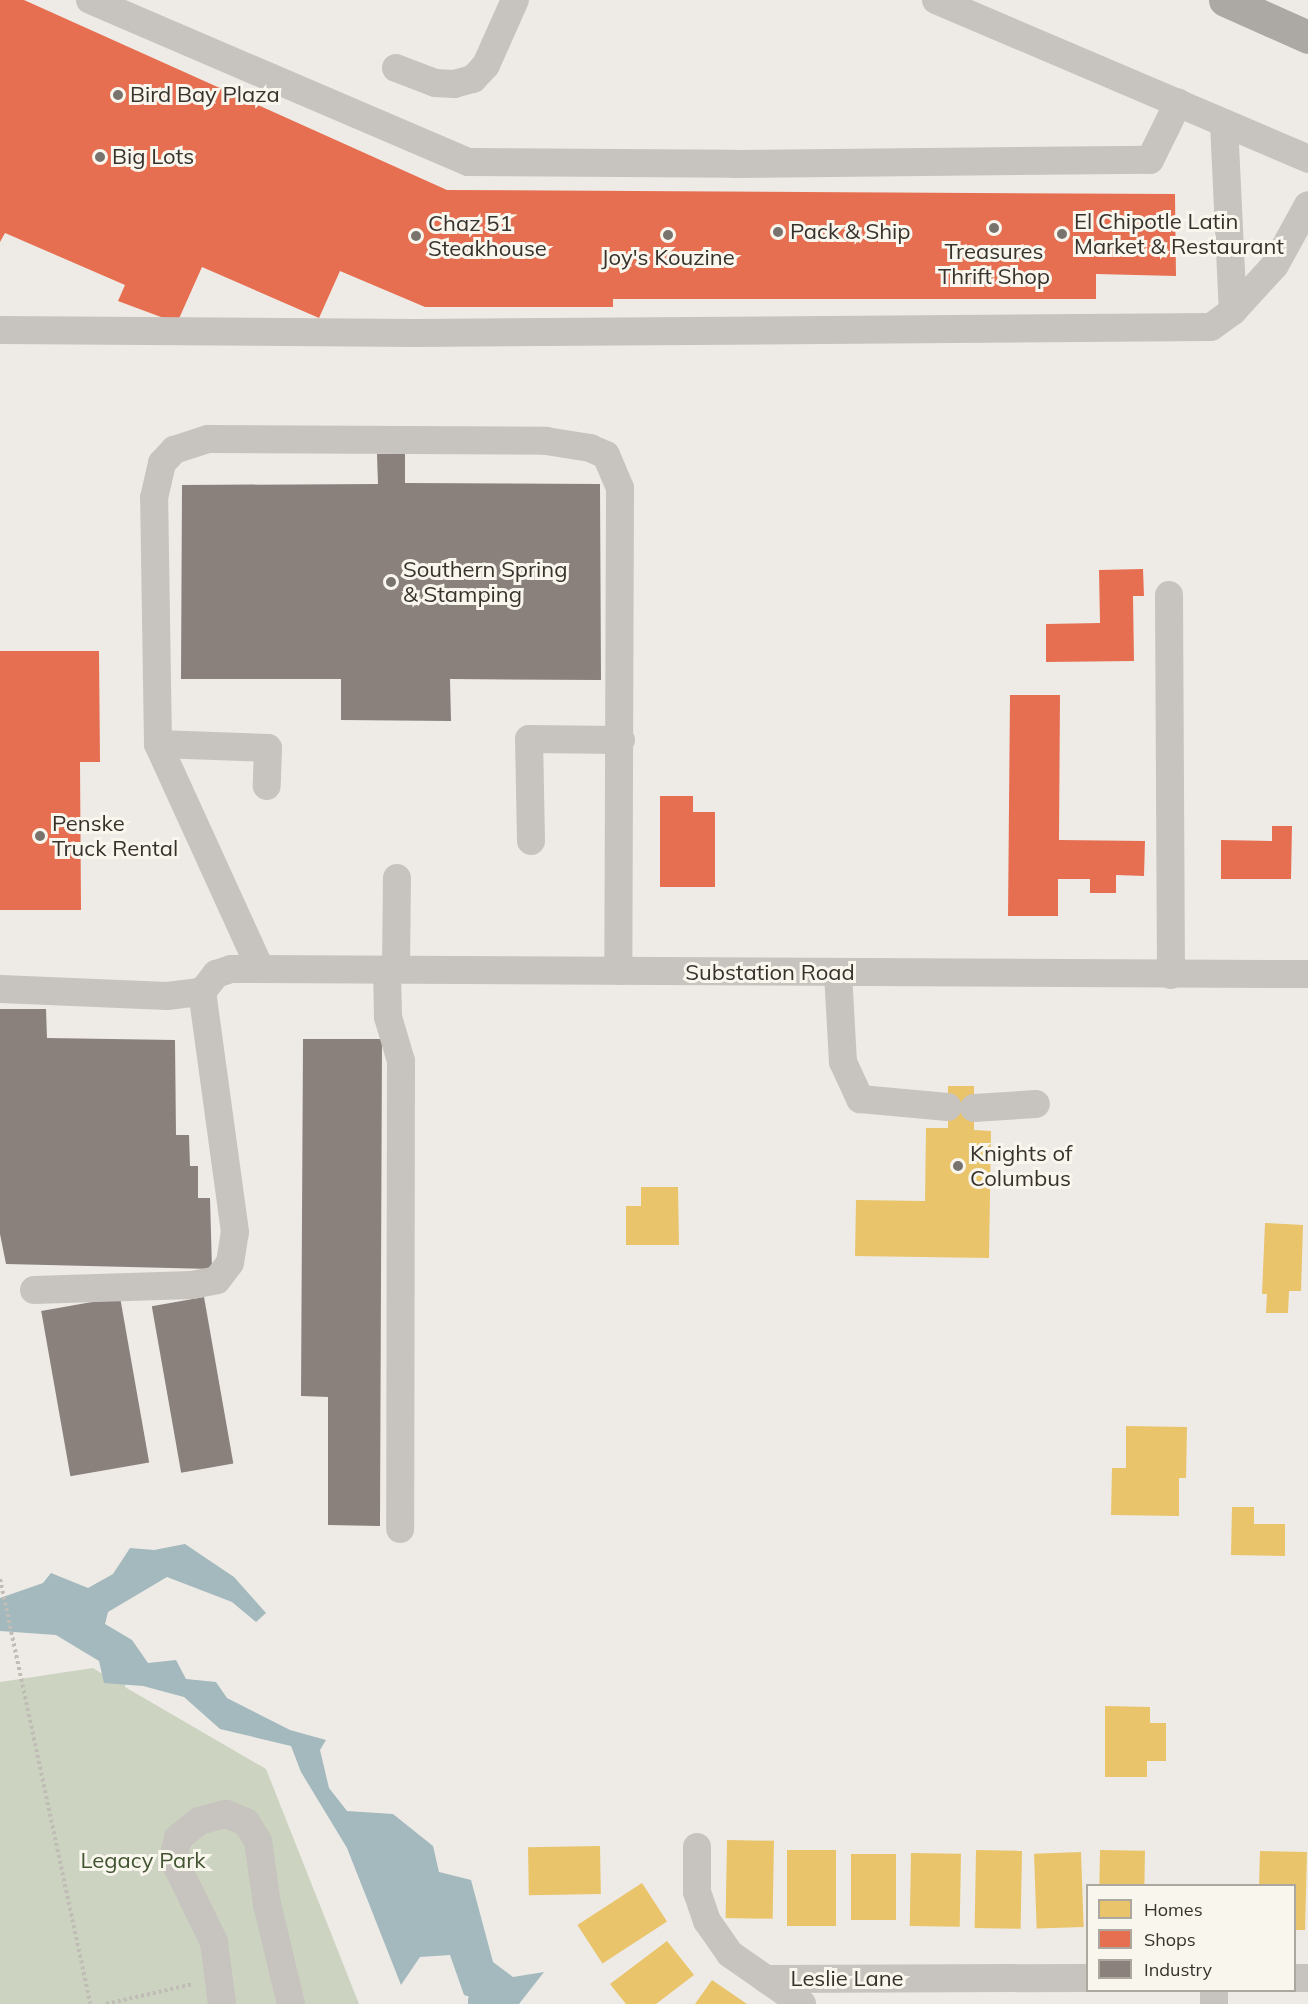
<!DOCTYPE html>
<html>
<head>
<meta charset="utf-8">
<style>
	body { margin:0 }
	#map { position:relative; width:1308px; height:2004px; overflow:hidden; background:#eeebe6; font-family:Mulish,sans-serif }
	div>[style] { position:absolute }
	.green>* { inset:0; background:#ccd3c1 }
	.water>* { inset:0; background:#a3b9bd }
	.homes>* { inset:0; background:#e9c46a; transform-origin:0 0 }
	.shops>* { inset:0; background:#e76f51 }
	.industry>* { inset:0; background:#8a817c; transform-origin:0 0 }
	.canal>* { height:30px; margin:-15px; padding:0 15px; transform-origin:15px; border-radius:15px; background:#a3b9bd }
	.path>* { height:4px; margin-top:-2px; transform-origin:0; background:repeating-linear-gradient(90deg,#c0bcb6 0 3px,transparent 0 6px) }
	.minor>* { height:28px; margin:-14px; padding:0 14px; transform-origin:14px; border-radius:14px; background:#c7c3be }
	.major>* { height:33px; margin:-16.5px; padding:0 16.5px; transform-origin:16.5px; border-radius:16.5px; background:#aca8a3 }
	.dots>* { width:16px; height:16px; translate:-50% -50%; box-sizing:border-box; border:3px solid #f9f6ee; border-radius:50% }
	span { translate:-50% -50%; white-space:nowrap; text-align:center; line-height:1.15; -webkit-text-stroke:6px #f9f6ee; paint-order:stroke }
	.poi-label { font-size:22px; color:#38322c }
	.left { translate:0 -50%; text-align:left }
	.street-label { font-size:22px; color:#38322c }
	.park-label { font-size:22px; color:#425432 }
	.legend { position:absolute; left:1086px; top:1884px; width:210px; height:108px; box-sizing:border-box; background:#f9f6ee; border:2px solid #aca8a0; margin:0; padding:8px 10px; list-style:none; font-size:18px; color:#38322c }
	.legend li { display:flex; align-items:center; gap:12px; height:30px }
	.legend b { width:30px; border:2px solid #aca8a0 }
</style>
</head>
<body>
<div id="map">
	<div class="green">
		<div style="clip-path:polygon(93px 1668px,104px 1675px,126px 1678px,125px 1687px,266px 1769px,359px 2004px,0 2004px,0 1682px)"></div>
	</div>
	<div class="water">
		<div style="clip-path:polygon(185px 1544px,234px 1577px,266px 1613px,256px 1622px,232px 1602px,167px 1577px,108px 1612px,105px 1624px,132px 1640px,148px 1663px,176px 1660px,186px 1679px,216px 1682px,227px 1698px,290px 1730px,326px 1740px,320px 1750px,329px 1788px,347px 1811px,393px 1814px,433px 1846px,439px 1872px,471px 1880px,493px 1962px,513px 1977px,544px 1972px,519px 2004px,493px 2004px,464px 1995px,450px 1955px,420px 1957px,401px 1985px,347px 1848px,301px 1772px,291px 1746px,220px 1729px,184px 1697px,143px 1686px,104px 1683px,99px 1661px,56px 1635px,0 1631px,0 1598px,43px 1583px,51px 1573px,88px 1588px,113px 1574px,130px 1548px,154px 1550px)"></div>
	</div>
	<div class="homes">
		<div style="clip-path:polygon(948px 1086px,974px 1086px,974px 1130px,991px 1131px,989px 1258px,855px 1256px,856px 1200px,925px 1201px,926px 1128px,948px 1128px)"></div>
		<div style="clip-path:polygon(641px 1187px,678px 1187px,679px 1245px,626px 1245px,626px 1206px,641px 1206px)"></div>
		<div style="clip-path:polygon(1265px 1223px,1303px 1225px,1301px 1291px,1289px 1291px,1288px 1313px,1266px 1313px,1267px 1294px,1262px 1294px)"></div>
		<div style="clip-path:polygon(1126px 1426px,1187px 1427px,1186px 1478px,1179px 1478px,1179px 1516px,1111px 1515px,1112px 1468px,1126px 1468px)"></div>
		<div style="clip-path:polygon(1232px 1507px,1254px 1507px,1254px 1524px,1285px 1524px,1285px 1556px,1231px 1555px)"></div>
		<div style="clip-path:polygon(1105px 1706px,1150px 1707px,1150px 1723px,1166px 1723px,1166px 1761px,1147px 1761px,1147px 1777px,1105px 1777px)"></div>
		<div style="left:727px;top:1840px;width:47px;height:78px;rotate:1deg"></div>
		<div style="left:600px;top:1846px;width:48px;height:72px;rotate:89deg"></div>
		<div style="left:787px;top:1850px;width:49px;height:76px"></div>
		<div style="left:976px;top:1850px;width:46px;height:78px;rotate:1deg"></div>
		<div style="left:1100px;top:1850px;width:45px;height:36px;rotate:1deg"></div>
		<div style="clip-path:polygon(1260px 1851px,1307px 1852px,1305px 1930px,1294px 1930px,1294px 1886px,1259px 1886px)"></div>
		<div style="left:1081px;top:1852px;width:75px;height:47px;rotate:88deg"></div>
		<div style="left:911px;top:1853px;width:50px;height:73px;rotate:1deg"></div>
		<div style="left:851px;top:1854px;width:45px;height:66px"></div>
		<div style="left:642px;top:1883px;width:46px;height:77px;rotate:57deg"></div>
		<div style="clip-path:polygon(667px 1941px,694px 1975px,656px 2004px,626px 2004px,610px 1984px)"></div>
		<div style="clip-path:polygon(712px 1980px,747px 2004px,695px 2004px)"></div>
	</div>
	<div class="shops">
		<div style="clip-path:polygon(0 0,24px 0,447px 190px,1175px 194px,1176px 276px,1096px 274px,1096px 299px,613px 299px,613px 307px,425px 307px,340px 271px,319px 318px,202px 267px,177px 323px,118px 301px,125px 285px,5px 233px,0 242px)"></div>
		<div style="clip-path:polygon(1143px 569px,1144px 596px,1133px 596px,1134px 661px,1046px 662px,1046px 624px,1100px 623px,1099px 570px)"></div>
		<div style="clip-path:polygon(0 651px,99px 651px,100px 762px,80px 762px,81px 910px,0 910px)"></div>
		<div style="clip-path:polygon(1010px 695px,1060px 695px,1059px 840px,1145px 841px,1144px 876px,1116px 875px,1116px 893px,1090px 893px,1090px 879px,1058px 879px,1058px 916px,1008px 916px)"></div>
		<div style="clip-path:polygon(660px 796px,693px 796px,693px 812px,715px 812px,715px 887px,660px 887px)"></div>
		<div style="clip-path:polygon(1272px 826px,1292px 826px,1291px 879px,1221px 879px,1221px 840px,1272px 841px)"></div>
	</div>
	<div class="industry">
		<div style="clip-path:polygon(377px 454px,405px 454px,405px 483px,600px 484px,601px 680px,450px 679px,451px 721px,341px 720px,341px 679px,181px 679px,182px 485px,378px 484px)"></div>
		<div style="clip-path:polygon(0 1009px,46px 1009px,47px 1038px,175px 1040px,176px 1135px,189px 1135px,190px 1166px,198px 1166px,198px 1198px,210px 1198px,212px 1269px,6px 1264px,0 1234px)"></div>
		<div style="clip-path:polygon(303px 1039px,382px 1039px,380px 1526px,328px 1525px,328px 1397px,301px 1396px)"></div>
		<div style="left:120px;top:1297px;width:168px;height:80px;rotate:80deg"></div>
		<div style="left:204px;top:1297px;width:169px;height:53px;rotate:80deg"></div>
	</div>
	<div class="canal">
		<div style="left:483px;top:2001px;width:4px;rotate:56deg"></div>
	</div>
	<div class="path">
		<div style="left:0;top:1579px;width:434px;rotate:78deg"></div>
		<div style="left:106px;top:2004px;width:89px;rotate:-12.9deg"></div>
	</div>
	<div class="minor">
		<div style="left:90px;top:0;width:411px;rotate:23.2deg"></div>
		<div style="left:468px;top:162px;width:266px;rotate:0.4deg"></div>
		<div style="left:734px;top:164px;width:416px;rotate:-0.6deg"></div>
		<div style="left:1150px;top:160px;width:64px;rotate:-63.8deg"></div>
		<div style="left:936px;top:0;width:405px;rotate:23.1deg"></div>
		<div style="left:396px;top:68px;width:42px;rotate:21deg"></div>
		<div style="left:435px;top:83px;width:19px;rotate:3deg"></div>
		<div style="left:454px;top:84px;width:20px;rotate:-15deg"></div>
		<div style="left:473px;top:79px;width:19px;rotate:-47deg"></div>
		<div style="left:486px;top:65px;width:71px;rotate:-66deg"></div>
		<div style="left:1224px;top:123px;width:188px;rotate:87.3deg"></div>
		<div style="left:0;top:330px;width:415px;rotate:0.4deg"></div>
		<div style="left:415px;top:333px;width:796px;rotate:-0.43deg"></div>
		<div style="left:1211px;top:327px;width:27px;rotate:-36deg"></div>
		<div style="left:1233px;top:311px;width:62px;rotate:-47.6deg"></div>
		<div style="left:1275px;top:265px;width:68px;rotate:-61.2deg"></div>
		<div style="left:1169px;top:595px;width:380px;rotate:89.7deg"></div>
		<div style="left:158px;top:744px;width:246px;rotate:-90.9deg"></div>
		<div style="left:154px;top:498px;width:36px;rotate:-77deg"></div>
		<div style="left:162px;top:463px;width:18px;rotate:-47deg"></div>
		<div style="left:174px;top:450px;width:36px;rotate:-18deg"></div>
		<div style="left:208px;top:439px;width:338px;rotate:0.3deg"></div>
		<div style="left:546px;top:441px;width:45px;rotate:9deg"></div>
		<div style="left:590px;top:448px;width:17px;rotate:24deg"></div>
		<div style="left:606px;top:455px;width:36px;rotate:67deg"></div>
		<div style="left:620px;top:488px;width:483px;rotate:90.2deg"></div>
		<div style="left:531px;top:841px;width:102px;rotate:-91.1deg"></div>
		<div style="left:529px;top:739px;width:92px;rotate:0.6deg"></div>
		<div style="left:260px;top:968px;width:246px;rotate:-114.5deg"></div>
		<div style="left:158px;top:744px;width:110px;rotate:2.1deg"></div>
		<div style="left:268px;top:748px;width:38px;rotate:92deg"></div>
		<div style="left:387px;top:969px;width:48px;rotate:88.8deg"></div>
		<div style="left:388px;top:1017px;width:46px;rotate:73.5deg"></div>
		<div style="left:401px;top:1061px;width:468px;rotate:90.1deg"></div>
		<div style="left:396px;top:969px;width:91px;rotate:-89.4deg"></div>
		<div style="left:838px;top:973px;width:89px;rotate:86.8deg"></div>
		<div style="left:843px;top:1062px;width:41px;rotate:65.3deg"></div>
		<div style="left:860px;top:1099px;width:88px;rotate:5.2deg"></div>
		<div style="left:1px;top:989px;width:166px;rotate:2.4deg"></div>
		<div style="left:167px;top:996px;width:35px;rotate:-7deg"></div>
		<div style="left:974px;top:1108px;width:62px;rotate:-3.7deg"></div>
		<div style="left:34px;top:1290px;width:158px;rotate:-1.8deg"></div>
		<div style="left:192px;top:1285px;width:25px;rotate:-11deg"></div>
		<div style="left:217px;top:1280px;width:21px;rotate:-53deg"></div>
		<div style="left:230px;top:1263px;width:31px;rotate:-81deg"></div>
		<div style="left:235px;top:1232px;width:242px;rotate:-97.8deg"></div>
		<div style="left:202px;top:992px;width:23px;rotate:-52deg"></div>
		<div style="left:216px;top:974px;width:16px;rotate:-18deg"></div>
		<div style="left:231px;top:969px;width:1077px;rotate:0.27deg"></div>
		<div style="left:697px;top:1847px;width:45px;rotate:90deg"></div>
		<div style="left:697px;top:1892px;width:31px;rotate:71deg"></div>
		<div style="left:707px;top:1921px;width:40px;rotate:55.1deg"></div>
		<div style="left:730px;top:1954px;width:44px;rotate:34.8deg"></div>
		<div style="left:766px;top:1979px;width:322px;rotate:-0.2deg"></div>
		<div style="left:1294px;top:1978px;width:14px"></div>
		<div style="left:766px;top:1979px;width:44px;rotate:34.8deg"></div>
		<div style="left:1214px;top:1990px;width:14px;rotate:90deg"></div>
		<div style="left:222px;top:2004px;width:63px;rotate:-97.4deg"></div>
		<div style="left:214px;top:1942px;width:87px;rotate:-116deg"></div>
		<div style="left:176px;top:1864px;width:13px;rotate:-94deg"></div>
		<div style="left:175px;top:1851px;width:13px;rotate:-77deg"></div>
		<div style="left:178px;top:1838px;width:27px;rotate:-39deg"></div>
		<div style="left:199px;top:1821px;width:28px;rotate:-15deg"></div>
		<div style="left:226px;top:1814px;width:22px;rotate:22deg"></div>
		<div style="left:246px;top:1822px;width:22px;rotate:58deg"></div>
		<div style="left:258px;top:1841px;width:64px;rotate:81.9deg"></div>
		<div style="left:267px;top:1904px;width:103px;rotate:76.5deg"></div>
	</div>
	<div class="major">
		<div style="left:1225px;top:0;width:91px;rotate:24deg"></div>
	</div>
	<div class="dots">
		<div style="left:118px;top:95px;background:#78736d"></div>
		<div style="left:100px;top:157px;background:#78736d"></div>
		<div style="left:994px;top:228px;background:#78736d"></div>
		<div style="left:778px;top:232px;background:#78736d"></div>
		<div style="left:1062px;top:234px;background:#78736d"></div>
		<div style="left:668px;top:235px;background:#78736d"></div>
		<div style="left:416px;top:236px;background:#78736d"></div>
		<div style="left:391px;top:582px;background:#78736d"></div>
		<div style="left:40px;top:836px;background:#78736d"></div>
		<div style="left:958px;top:1166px;background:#78736d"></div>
	</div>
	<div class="poi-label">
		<span class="left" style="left:130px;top:95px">Bird Bay Plaza</span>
		<span class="left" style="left:112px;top:157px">Big Lots</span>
		<span class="left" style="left:1074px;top:234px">El Chipotle Latin<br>Market &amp; Restaurant</span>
		<span class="left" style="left:428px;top:236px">Chaz 51<br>Steakhouse</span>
		<span class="left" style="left:790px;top:232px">Pack &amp; Ship</span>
		<span style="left:994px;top:264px">Treasures<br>Thrift Shop</span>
		<span style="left:668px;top:258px">Joy's Kouzine</span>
		<span class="left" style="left:403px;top:582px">Southern Spring<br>&amp; Stamping</span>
		<span class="left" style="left:52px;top:836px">Penske<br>Truck Rental</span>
		<span class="left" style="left:970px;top:1166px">Knights of<br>Columbus</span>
	</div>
	<div class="street-label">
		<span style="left:770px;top:973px">Substation Road</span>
		<span style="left:847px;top:1979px">Leslie Lane</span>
	</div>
	<div class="park-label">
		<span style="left:143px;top:1861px">Legacy Park</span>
	</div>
	<ul class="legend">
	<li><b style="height:16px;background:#e9c46a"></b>Homes</li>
	<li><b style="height:16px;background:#e76f51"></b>Shops</li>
	<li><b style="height:16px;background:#8a817c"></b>Industry</li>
	</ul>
</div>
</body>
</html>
